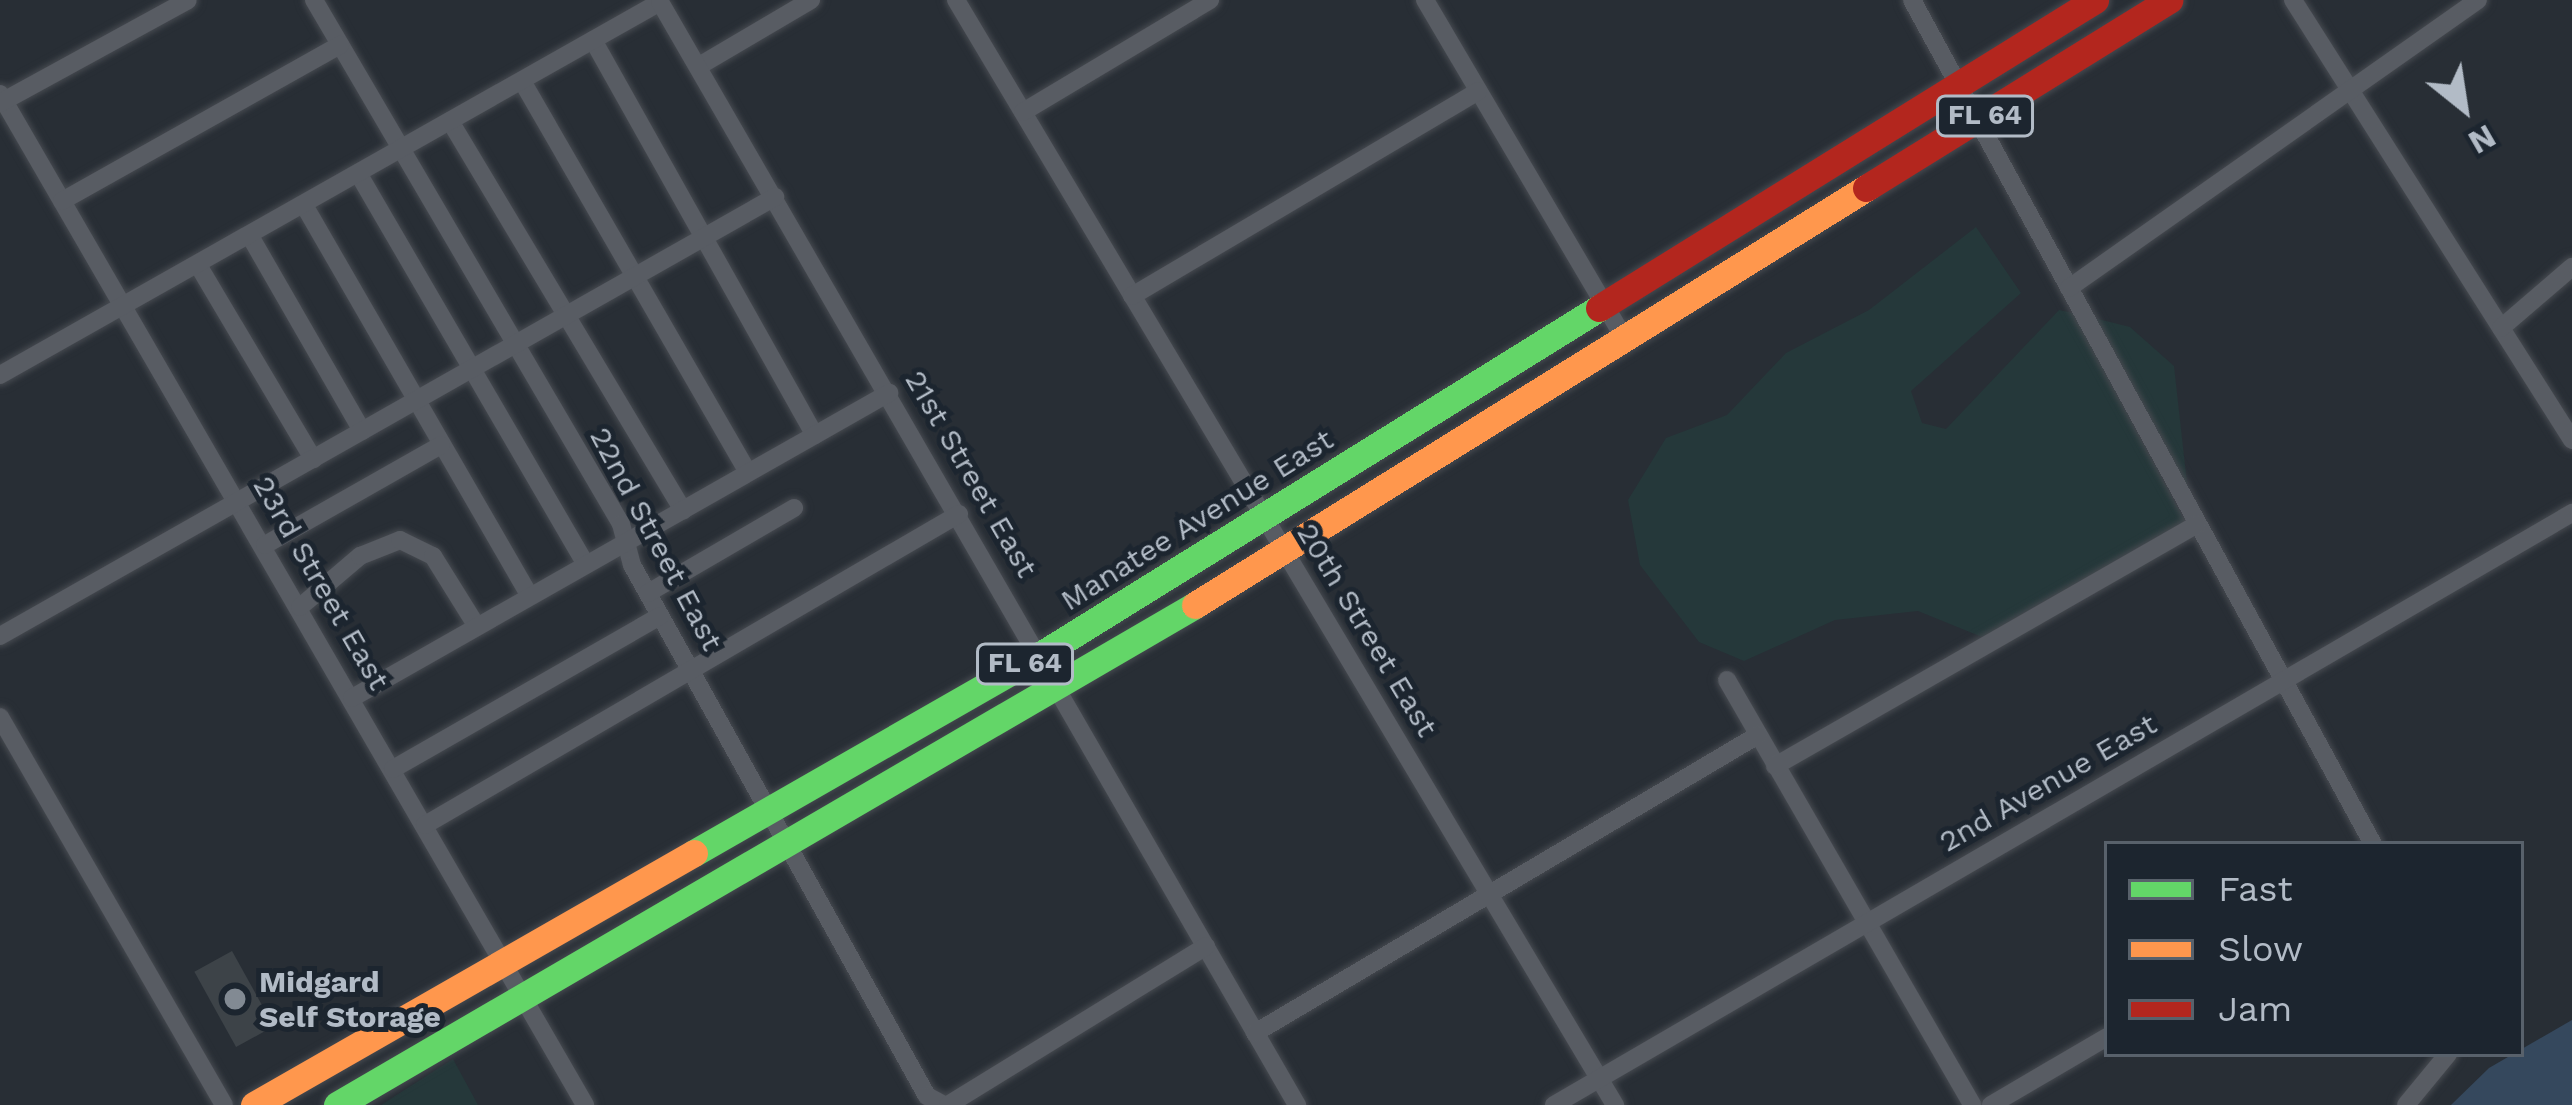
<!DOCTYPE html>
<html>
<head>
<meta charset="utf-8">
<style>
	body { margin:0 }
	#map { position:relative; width:2572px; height:1105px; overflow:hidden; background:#282e35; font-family:"Work Sans",sans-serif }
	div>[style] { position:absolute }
	.green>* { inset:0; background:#25383a }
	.water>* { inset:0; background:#35485d }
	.building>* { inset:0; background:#3d4348; transform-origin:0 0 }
	.roads { filter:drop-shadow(0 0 3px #464a50) drop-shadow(0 0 3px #464a50) }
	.street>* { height:18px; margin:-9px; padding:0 9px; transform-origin:9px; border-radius:9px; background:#585c63 }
	.fast>* { height:27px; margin:-13.5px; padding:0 13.5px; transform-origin:13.5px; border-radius:13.5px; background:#63d668 }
	.slow>* { height:27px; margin:-13.5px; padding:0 13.5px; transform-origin:13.5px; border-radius:13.5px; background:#ff974d }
	.jam>* { height:27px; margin:-13.5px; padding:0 13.5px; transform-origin:13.5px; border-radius:13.5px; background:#b3261e }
	.dots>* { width:33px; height:33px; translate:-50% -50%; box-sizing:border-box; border:6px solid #1c252f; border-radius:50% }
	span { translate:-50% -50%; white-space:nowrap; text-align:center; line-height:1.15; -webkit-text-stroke:10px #1c252f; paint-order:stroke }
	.shield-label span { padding:3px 9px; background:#1c252f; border:3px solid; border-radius:9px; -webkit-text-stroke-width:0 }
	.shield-label { font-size:27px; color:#b2bbc6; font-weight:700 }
	.street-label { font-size:30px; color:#b2bbc6 }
	.poi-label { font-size:30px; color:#b2bbc6; font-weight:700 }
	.left { translate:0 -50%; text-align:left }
	.legend { position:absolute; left:2104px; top:841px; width:420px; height:216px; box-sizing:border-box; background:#1c252f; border:3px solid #58616b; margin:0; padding:15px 21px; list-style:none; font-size:36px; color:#b2bbc6 }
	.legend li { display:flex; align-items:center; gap:24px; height:60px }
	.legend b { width:60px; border:3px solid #58616b }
	.north { position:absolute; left:2404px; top:48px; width:120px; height:120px; -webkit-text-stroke:9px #1c252f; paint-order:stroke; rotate:150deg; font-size:33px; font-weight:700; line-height:48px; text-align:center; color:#b2bbc6 }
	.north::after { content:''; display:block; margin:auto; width:42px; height:54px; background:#b2bbc6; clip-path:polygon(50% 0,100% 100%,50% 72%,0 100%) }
</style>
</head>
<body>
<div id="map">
	<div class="green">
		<div style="clip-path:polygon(1976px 227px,2021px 293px,1911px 391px,1922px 423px,1946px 429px,2059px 310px,2073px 313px,2185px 521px,1982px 637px,1918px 611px,1835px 620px,1744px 661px,1699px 642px,1640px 565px,1628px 500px,1666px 438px,1727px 415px,1786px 353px,1869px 310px)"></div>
		<div style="clip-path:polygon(2094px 318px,2130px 327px,2174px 366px,2188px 492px)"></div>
		<div style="clip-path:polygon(453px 1059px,478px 1105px,381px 1105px)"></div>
	</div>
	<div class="water">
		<div style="clip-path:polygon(2572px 1020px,2572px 1105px,2451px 1105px,2489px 1068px)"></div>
	</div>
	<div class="building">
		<div style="left:232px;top:951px;width:86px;height:43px;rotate:61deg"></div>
	</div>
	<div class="roads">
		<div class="street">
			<div style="left:314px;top:0;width:607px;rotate:59.63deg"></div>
			<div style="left:621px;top:524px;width:42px;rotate:75deg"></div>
			<div style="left:632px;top:565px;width:607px;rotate:60.95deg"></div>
			<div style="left:927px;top:1096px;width:19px;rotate:28deg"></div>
			<div style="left:956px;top:0;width:1287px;rotate:59.19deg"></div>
			<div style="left:1425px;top:0;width:394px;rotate:59.5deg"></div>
			<div style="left:1912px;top:0;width:962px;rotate:61.36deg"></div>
			<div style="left:2293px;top:0;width:521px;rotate:57.62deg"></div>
			<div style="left:593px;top:40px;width:453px;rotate:60.7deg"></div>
			<div style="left:699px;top:66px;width:130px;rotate:-30.5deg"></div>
			<div style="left:522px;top:81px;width:452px;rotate:60deg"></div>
			<div style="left:0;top:94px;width:1168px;rotate:59.94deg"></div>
			<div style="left:0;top:103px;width:214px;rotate:-28.7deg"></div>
			<div style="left:1023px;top:112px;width:218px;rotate:-30.9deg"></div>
			<div style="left:450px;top:121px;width:454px;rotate:59.1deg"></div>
			<div style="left:358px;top:173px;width:453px;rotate:59.8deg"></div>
			<div style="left:62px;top:201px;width:319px;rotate:-29.3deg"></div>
			<div style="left:304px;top:205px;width:450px;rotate:60deg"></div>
			<div style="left:250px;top:236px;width:225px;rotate:60.1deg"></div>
			<div style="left:198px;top:265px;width:226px;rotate:59.3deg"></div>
			<div style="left:2069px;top:288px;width:500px;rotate:-35.15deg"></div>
			<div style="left:1132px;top:296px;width:402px;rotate:-30.6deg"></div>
			<div style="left:2501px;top:328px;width:94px;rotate:-40.7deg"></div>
			<div style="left:0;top:375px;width:758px;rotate:-29.47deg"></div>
			<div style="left:660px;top:2px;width:1274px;rotate:59.99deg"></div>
			<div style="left:265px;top:545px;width:202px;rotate:-29.6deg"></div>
			<div style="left:648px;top:593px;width:169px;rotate:-30.2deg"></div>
			<div style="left:300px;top:607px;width:79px;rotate:-40.4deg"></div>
			<div style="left:360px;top:556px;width:43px;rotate:-21.8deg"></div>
			<div style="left:400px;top:540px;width:37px;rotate:26deg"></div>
			<div style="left:433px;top:556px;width:81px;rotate:58.1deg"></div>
			<div style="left:0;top:636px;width:891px;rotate:-29.53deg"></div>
			<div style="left:1727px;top:680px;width:491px;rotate:60deg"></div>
			<div style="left:352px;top:698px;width:618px;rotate:-29.6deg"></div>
			<div style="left:0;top:717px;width:448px;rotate:60deg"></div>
			<div style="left:1775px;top:766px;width:486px;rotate:-29.8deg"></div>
			<div style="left:393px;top:769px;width:308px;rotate:-29.8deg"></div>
			<div style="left:425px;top:825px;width:618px;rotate:-30.22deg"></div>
			<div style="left:1255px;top:1033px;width:585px;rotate:-30.64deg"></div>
			<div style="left:948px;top:1105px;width:303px;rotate:-31.6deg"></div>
			<div style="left:1554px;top:1105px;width:1178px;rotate:-30.18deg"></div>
			<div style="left:1991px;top:1105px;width:134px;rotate:-30.4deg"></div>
			<div style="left:2406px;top:1105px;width:66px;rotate:-50.5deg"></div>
		</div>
		<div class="fast">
			<div style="left:694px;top:853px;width:401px;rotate:-29.8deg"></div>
			<div style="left:1042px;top:654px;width:656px;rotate:-31.85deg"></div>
			<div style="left:337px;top:1105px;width:993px;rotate:-30.23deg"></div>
		</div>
		<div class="slow">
			<div style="left:1195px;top:605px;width:790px;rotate:-31.86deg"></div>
			<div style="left:254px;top:1105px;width:507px;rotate:-29.8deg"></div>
		</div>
		<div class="jam">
			<div style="left:1866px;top:188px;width:357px;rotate:-31.8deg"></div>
			<div style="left:1599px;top:308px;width:584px;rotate:-31.84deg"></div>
		</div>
	</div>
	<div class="dots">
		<div style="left:235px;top:999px;background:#828a93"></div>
	</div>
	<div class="shield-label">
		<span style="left:1985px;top:116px">FL 64</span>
		<span style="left:1025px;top:664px">FL 64</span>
	</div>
	<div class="street-label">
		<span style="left:971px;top:474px;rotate:60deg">21st Street East</span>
		<span style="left:1197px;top:520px;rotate:-32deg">Manatee Avenue East</span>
		<span style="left:656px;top:539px;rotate:62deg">22nd Street East</span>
		<span style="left:321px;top:583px;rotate:60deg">23rd Street East</span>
		<span style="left:1367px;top:630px;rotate:59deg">20th Street East</span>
		<span style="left:2048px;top:783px;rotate:-30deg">2nd Avenue East</span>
	</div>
	<div class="poi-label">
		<span class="left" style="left:259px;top:999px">Midgard<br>Self Storage</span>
	</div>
	<ul class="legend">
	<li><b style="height:15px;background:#63d668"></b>Fast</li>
	<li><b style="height:15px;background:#ff974d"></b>Slow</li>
	<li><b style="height:15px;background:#b3261e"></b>Jam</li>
	</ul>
	<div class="north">N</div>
</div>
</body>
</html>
